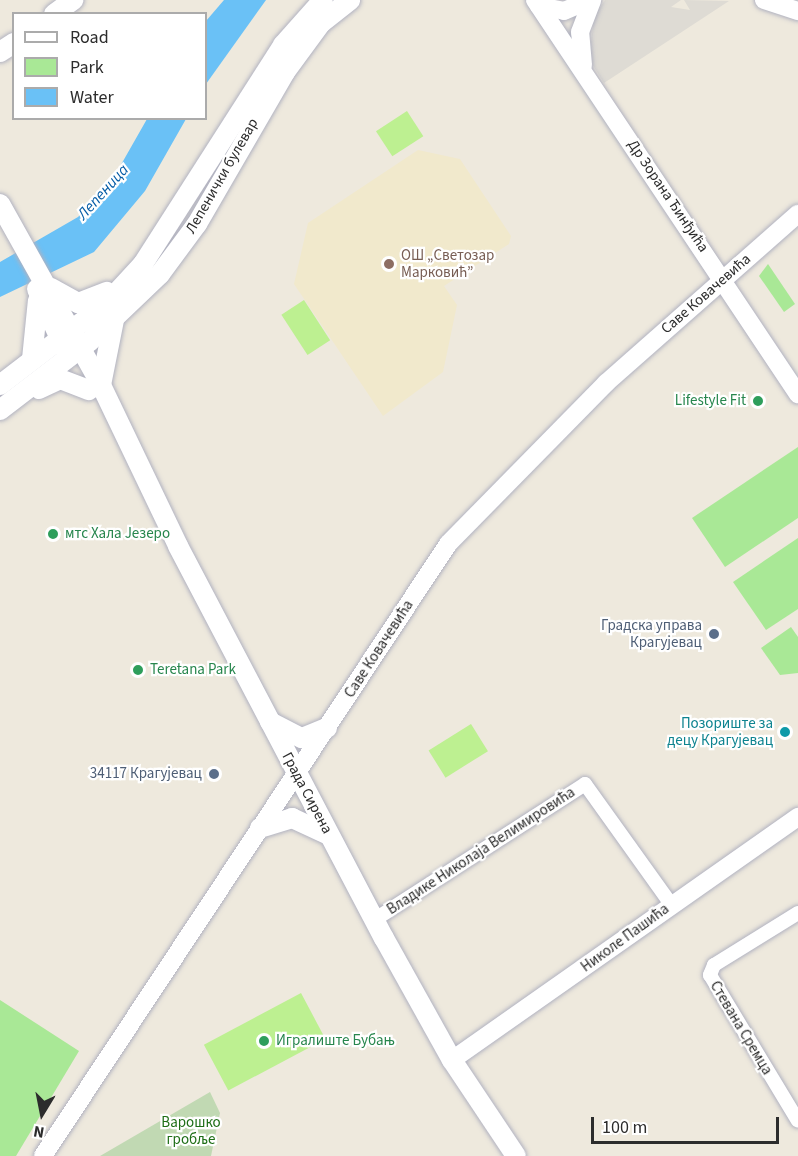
<!DOCTYPE html>
<html>
<head>
<meta charset="utf-8">
<style>
	body { margin:0 }
	#map { position:relative; width:798px; height:1156px; overflow:hidden; background:#eee9dd; font-family:"Source Sans 3",sans-serif }
	div>[style] { position:absolute }
	.education>* { inset:0; background:#f1e9cc }
	.green>* { inset:0; background:#a9e896 }
	.cemetery>* { inset:0; background:#c1d9b3 }
	.pitch>* { inset:0; background:#bdf091; transform-origin:0 0 }
	.plaza>* { inset:0; background:#dedbd4 }
	.water>* { inset:0; background:#6ac1f6 }
	.roads { filter:drop-shadow(0 0 2px #b1b2c0) drop-shadow(0 0 2px #b1b2c0) }
	.minor>* { height:14px; margin:-7px; padding:0 7px; transform-origin:7px; border-radius:7px; background:#fff }
	.tertiary>* { height:18px; margin:-9px; padding:0 9px; transform-origin:9px; border-radius:9px; background:#fff }
	.secondary>* { height:20px; margin:-10px; padding:0 10px; transform-origin:10px; border-radius:10px; background:#fff }
	.dots>* { width:16px; height:16px; translate:-50% -50%; box-sizing:border-box; border:3px solid #fff; border-radius:50% }
	span { translate:-50% -50%; white-space:nowrap; text-align:center; line-height:1.15; -webkit-text-stroke:4.5px #fff; paint-order:stroke }
	.street-label { font-size:15px; color:#2c2c2c }
	.education-label { font-size:15px; color:#785e54 }
	.left { translate:0 -50%; text-align:left }
	.leisure-label { font-size:15px; color:#27864d }
	.right { translate:-100% -50%; text-align:right }
	.service-label { font-size:15px; color:#4e5e75 }
	.culture-label { font-size:15px; color:#0d838f }
	.park-label { font-size:15px; color:#1e6e16 }
	.water-label { font-size:16px; color:#055ca6; font-style:italic }
	.legend { position:absolute; left:12px; top:12px; width:195px; height:108px; box-sizing:border-box; background:#fff; border:2px solid #ababab; margin:0; padding:8px 10px; list-style:none; font-size:18px; color:#2c2c2c }
	.legend li { display:flex; align-items:center; gap:12px; height:30px }
	.legend b { width:30px; border:2px solid #ababab }
	.north { position:absolute; left:12px; top:1084px; width:60px; height:60px; -webkit-text-stroke:4px #fff; paint-order:stroke; rotate:190deg; font-size:16px; font-weight:700; line-height:24px; text-align:center; color:#2c2c2c }
	.north::after { content:''; display:block; margin:auto; width:21px; height:27px; background:#2c2c2c; clip-path:polygon(50% 0,100% 100%,50% 72%,0 100%) }
	.scale { position:absolute; left:591px; top:1117px; width:188px; height:27px; box-sizing:border-box; border:3px solid #2c2c2c; border-top:0; padding-left:8px; font-size:18px; line-height:21px; white-space:nowrap; color:#2c2c2c; -webkit-text-stroke:4px #fff; paint-order:stroke }
</style>
</head>
<body>
<div id="map">
	<div class="education">
		<div style="clip-path:polygon(418px 150px,460px 159px,511px 236px,509px 244px,444px 286px,457px 305px,443px 372px,383px 416px,294px 284px,308px 223px)"></div>
	</div>
	<div class="green">
		<div style="clip-path:polygon(768px 264px,795px 304px,784px 312px,759px 276px)"></div>
		<div style="clip-path:polygon(798px 447px,798px 518px,725px 567px,692px 518px)"></div>
		<div style="clip-path:polygon(798px 538px,798px 609px,766px 630px,733px 582px)"></div>
		<div style="clip-path:polygon(791px 627px,798px 637px,798px 673px,780px 675px,761px 648px)"></div>
		<div style="clip-path:polygon(0 1000px,79px 1051px,16px 1156px,0 1156px)"></div>
	</div>
	<div class="cemetery">
		<div style="clip-path:polygon(210px 1092px,220px 1113px,211px 1156px,100px 1156px)"></div>
	</div>
	<div class="pitch">
		<div style="left:407px;top:111px;width:30px;height:37px;rotate:57deg"></div>
		<div style="left:304px;top:300px;width:48px;height:27px;rotate:57deg"></div>
		<div style="left:471px;top:724px;width:32px;height:50px;rotate:58deg"></div>
		<div style="left:301px;top:993px;width:52px;height:110px;rotate:62deg"></div>
	</div>
	<div class="plaza">
		<div style="clip-path:polygon(605px 0,681px 0,671px 7px,690px 10px,684px 0,729px 1px,604px 83px,589px 59px,594px 17px)"></div>
	</div>
	<div class="water">
		<div style="clip-path:polygon(224px 0,266px 0,206px 84px,206px 21px)"></div>
		<div style="clip-path:polygon(147px 119px,186px 119px,145px 191px,94px 252px,0 297px,0 262px,78px 217px,110px 184px)"></div>
	</div>
	<div class="roads">
		<div class="minor">
			<div style="left:798px;top:913px;width:99px;rotate:148.2deg"></div>
			<div style="left:714px;top:965px;width:11px;rotate:112deg"></div>
			<div style="left:710px;top:975px;width:170px;rotate:58.9deg"></div>
			<div style="left:374px;top:920px;width:251px;rotate:-32.8deg"></div>
			<div style="left:585px;top:784px;width:148px;rotate:54.4deg"></div>
		</div>
		<div class="tertiary">
			<div style="left:535px;top:0;width:474px;rotate:56.3deg"></div>
			<div style="left:764px;top:0;width:36px;rotate:18deg"></div>
			<div style="left:539px;top:6px;width:25px;rotate:11deg"></div>
			<div style="left:564px;top:11px;width:28px;rotate:-23deg"></div>
			<div style="left:583px;top:65px;width:33px;rotate:-95deg"></div>
			<div style="left:580px;top:32px;width:34px;rotate:-69deg"></div>
			<div style="left:452px;top:1060px;width:423px;rotate:-35.1deg"></div>
			<div style="left:43px;top:1156px;width:734px;rotate:-56.5deg"></div>
			<div style="left:448px;top:544px;width:226px;rotate:-45.5deg"></div>
			<div style="left:606px;top:383px;width:256px;rotate:-41.4deg"></div>
		</div>
		<div class="secondary">
			<div style="left:54px;top:14px;width:24px;rotate:-36deg"></div>
			<div style="left:0;top:52px;width:17px;rotate:-33deg"></div>
			<div style="left:0;top:204px;width:207px;rotate:60.8deg"></div>
			<div style="left:101px;top:385px;width:178px;rotate:64.4deg"></div>
			<div style="left:178px;top:546px;width:443px;rotate:62.3deg"></div>
			<div style="left:384px;top:938px;width:140px;rotate:60.9deg"></div>
			<div style="left:452px;top:1060px;width:115px;rotate:56.3deg"></div>
			<div style="left:51px;top:288px;width:31px;rotate:29deg"></div>
			<div style="left:78px;top:303px;width:31px;rotate:-21deg"></div>
			<div style="left:37px;top:289px;width:66px;rotate:65deg"></div>
			<div style="left:32px;top:359px;width:59px;rotate:-84.2deg"></div>
			<div style="left:0;top:385px;width:136px;rotate:-37.5deg"></div>
			<div style="left:108px;top:302px;width:52px;rotate:-47.4deg"></div>
			<div style="left:143px;top:264px;width:260px;rotate:-57.4deg"></div>
			<div style="left:283px;top:45px;width:60px;rotate:-48.4deg"></div>
			<div style="left:101px;top:385px;width:66px;rotate:-78.7deg"></div>
			<div style="left:39px;top:389px;width:23px;rotate:-25deg"></div>
			<div style="left:60px;top:379px;width:31px;rotate:21deg"></div>
			<div style="left:0;top:410px;width:113px;rotate:-37.5deg"></div>
			<div style="left:90px;top:341px;width:97px;rotate:-43.7deg"></div>
			<div style="left:160px;top:274px;width:62px;rotate:-53.5deg"></div>
			<div style="left:197px;top:224px;width:176px;rotate:-59.9deg"></div>
			<div style="left:285px;top:72px;width:61px;rotate:-53.7deg"></div>
			<div style="left:321px;top:23px;width:37px;rotate:-38deg"></div>
			<div style="left:270px;top:722px;width:36px;rotate:27deg"></div>
			<div style="left:302px;top:738px;width:27px;rotate:-22deg"></div>
			<div style="left:260px;top:828px;width:34px;rotate:-17deg"></div>
			<div style="left:292px;top:818px;width:41px;rotate:24.7deg"></div>
		</div>
	</div>
	<div class="dots">
		<div style="left:389px;top:264px;background:#8d6e63"></div>
		<div style="left:758px;top:401px;background:#2e9e5b"></div>
		<div style="left:53px;top:534px;background:#2e9e5b"></div>
		<div style="left:714px;top:634px;background:#5c6f8a"></div>
		<div style="left:138px;top:670px;background:#2e9e5b"></div>
		<div style="left:785px;top:732px;background:#0f9aa8"></div>
		<div style="left:214px;top:774px;background:#5c6f8a"></div>
		<div style="left:264px;top:1041px;background:#2e9e5b"></div>
	</div>
	<div class="street-label">
		<span style="left:222px;top:176px;rotate:-60deg">Лепенички булевар</span>
		<span style="left:668px;top:196px;rotate:56deg">Др Зорана Ђинђића</span>
		<span style="left:706px;top:294px;rotate:-41deg">Саве Ковачевића</span>
		<span style="left:379px;top:649px;rotate:-57deg">Саве Ковачевића</span>
		<span style="left:307px;top:793px;rotate:62deg">Града Сирена</span>
		<span style="left:481px;top:851px;rotate:-33deg">Владике Николаја Велимировића</span>
		<span style="left:625px;top:938px;rotate:-36deg">Николе Пашића</span>
		<span style="left:741px;top:1028px;rotate:59deg">Стевана Сремца</span>
	</div>
	<div class="education-label">
		<span class="left" style="left:401px;top:264px">ОШ „Светозар<br>Марковић”</span>
	</div>
	<div class="leisure-label">
		<span class="right" style="left:746px;top:401px">Lifestyle Fit</span>
		<span class="left" style="left:65px;top:534px">мтс Хала Језеро</span>
		<span class="left" style="left:150px;top:670px">Teretana Park</span>
		<span class="left" style="left:276px;top:1041px">Игралиште Бубањ</span>
	</div>
	<div class="service-label">
		<span class="right" style="left:702px;top:634px">Градска управа<br>Крагујевац</span>
		<span class="right" style="left:202px;top:774px">34117 Крагујевац</span>
	</div>
	<div class="culture-label">
		<span class="right" style="left:773px;top:732px">Позориште за<br>децу Крагујевац</span>
	</div>
	<div class="park-label">
		<span style="left:191px;top:1131px">Варошко<br>гробље</span>
	</div>
	<div class="water-label">
		<span style="left:103px;top:192px;rotate:-48deg">Лепеница</span>
	</div>
	<ul class="legend">
	<li><b style="height:8px;background:#fff"></b>Road</li>
	<li><b style="height:16px;background:#a9e896"></b>Park</li>
	<li><b style="height:16px;background:#6ac1f6"></b>Water</li>
	</ul>
	<div class="north">N</div>
	<div class="scale">100 m</div>
</div>
</body>
</html>
